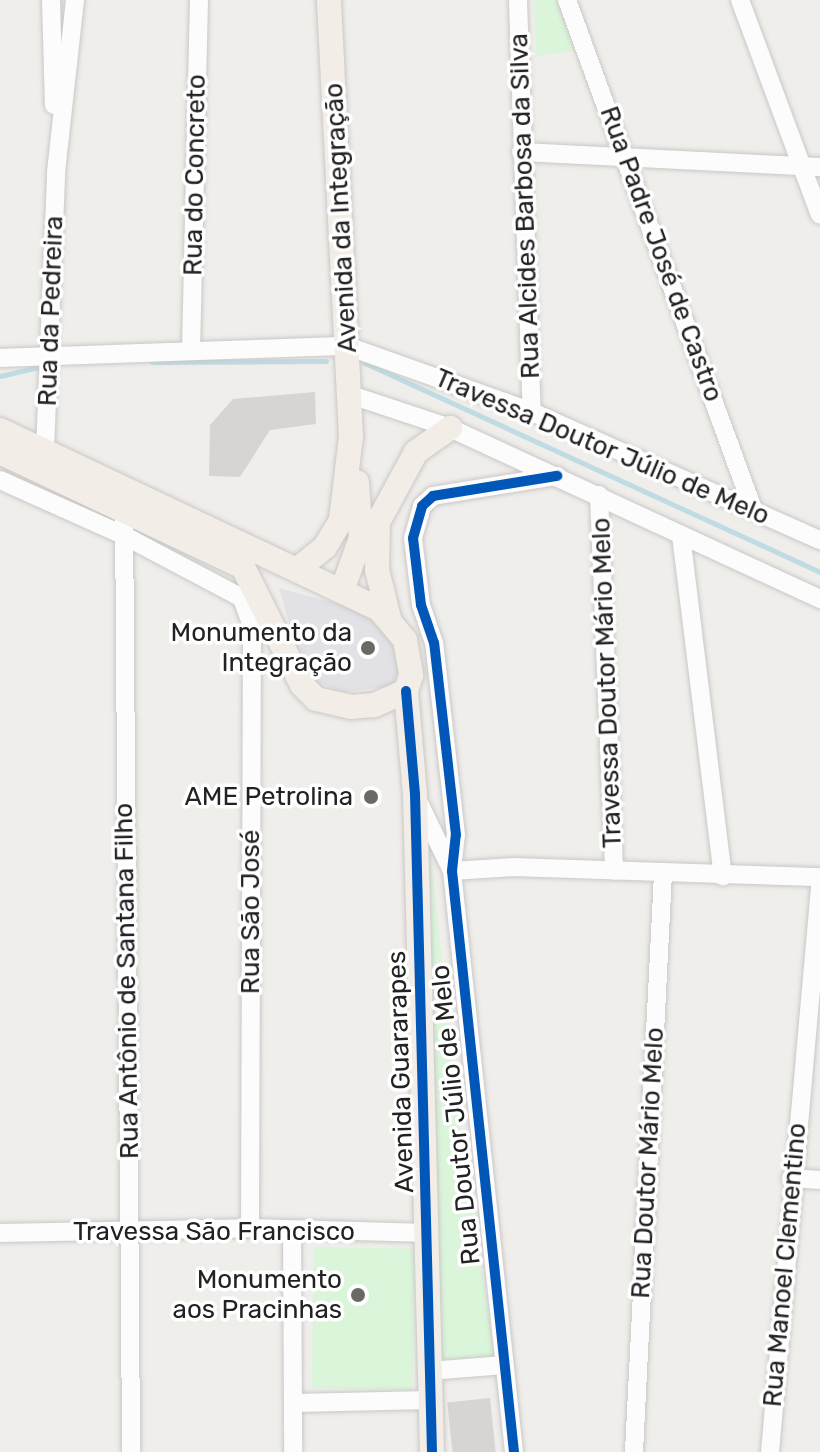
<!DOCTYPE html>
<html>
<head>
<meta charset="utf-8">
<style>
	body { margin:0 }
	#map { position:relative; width:820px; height:1452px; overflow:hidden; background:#f0eeeb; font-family:Rubik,sans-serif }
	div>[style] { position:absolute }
	.park>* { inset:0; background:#daf5da; transform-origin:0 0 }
	.plaza>* { inset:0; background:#e2e1e5 }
	.stream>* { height:5px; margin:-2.5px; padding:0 2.5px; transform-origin:2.5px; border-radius:2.5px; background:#bfdbe3 }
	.building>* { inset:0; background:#d7d4d2; transform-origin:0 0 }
	.roads { filter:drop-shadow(0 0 2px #c9c8c7) drop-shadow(0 0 2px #c9c8c7) }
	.minor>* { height:18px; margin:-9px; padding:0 9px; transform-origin:9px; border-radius:9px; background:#fdfcfc }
	.major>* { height:24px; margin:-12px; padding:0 12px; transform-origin:12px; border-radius:12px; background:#f3ede7 }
	.cycleway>* { height:10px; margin:-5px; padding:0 5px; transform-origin:5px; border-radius:5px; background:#0057b8 }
	.dots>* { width:22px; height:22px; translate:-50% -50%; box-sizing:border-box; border:4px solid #fff; border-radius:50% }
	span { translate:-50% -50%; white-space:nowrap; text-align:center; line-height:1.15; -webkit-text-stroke:7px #fff; paint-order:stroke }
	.street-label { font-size:26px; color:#222 }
	.poi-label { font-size:26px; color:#222 }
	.right { translate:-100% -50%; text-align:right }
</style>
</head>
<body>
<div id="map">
	<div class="park">
		<div style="clip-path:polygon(534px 0,564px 0,579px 50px,536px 56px)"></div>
		<div style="clip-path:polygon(430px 847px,458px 1112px,495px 1358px,437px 1362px)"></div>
		<div style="left:314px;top:1247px;width:101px;height:141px;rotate:1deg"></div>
	</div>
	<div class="plaza">
		<div style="clip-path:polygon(279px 588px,365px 611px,387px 634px,397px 654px,399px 671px,392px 686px,345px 692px,314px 682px,301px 665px)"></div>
	</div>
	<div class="stream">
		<div style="left:152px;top:362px;width:174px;rotate:-0.3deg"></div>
		<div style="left:365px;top:363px;width:501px;rotate:24.67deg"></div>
		<div style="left:0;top:376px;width:37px;rotate:-13deg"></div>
	</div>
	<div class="building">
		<div style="clip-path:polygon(315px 392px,316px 424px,270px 430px,240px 477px,209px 476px,210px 425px,233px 399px)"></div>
		<div style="left:490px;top:1398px;width:54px;height:43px;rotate:84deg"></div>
	</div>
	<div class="roads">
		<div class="minor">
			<div style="left:51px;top:0;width:105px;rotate:88.4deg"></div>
			<div style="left:518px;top:0;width:412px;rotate:88.1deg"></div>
			<div style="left:567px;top:0;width:542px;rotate:69.93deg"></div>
			<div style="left:740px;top:0;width:229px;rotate:69.6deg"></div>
			<div style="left:521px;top:152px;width:299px;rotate:2.9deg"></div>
			<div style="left:191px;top:351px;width:351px;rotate:-88.7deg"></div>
			<div style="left:0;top:358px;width:347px;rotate:-2deg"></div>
			<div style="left:347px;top:346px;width:196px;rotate:19.6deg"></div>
			<div style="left:532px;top:412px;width:315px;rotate:24deg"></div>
			<div style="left:351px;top:395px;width:104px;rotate:18.4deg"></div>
			<div style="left:450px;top:428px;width:408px;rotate:24.8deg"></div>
			<div style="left:45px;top:451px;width:279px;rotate:-87.7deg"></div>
			<div style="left:56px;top:172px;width:173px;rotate:-83.7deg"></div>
			<div style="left:0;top:480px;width:133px;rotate:24.1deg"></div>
			<div style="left:121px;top:534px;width:137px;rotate:27.9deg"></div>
			<div style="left:599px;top:495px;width:376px;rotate:87.7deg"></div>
			<div style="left:124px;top:510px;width:942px;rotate:89.57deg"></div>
			<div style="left:681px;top:535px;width:344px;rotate:83deg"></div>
			<div style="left:420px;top:805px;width:73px;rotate:64.1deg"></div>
			<div style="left:452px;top:871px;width:62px;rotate:-3.7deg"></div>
			<div style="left:514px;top:867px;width:306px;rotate:1.9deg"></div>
			<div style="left:791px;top:1178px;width:29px;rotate:4deg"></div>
			<div style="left:250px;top:1228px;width:602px;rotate:-89.81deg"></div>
			<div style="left:252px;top:626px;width:30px;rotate:-110deg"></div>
			<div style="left:242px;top:598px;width:19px;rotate:-55deg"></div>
			<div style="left:292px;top:1230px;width:222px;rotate:89.7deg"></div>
			<div style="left:0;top:1233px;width:250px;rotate:-1.1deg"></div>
			<div style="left:250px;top:1228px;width:178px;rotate:1.6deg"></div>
			<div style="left:429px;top:1371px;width:76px;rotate:-4.5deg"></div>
			<div style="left:294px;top:1403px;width:136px;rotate:-1.3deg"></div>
			<div style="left:514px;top:1452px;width:584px;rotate:-96.09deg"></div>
			<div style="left:452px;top:871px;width:36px;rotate:-84deg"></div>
			<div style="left:456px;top:835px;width:193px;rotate:-96.5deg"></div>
			<div style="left:434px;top:643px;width:40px;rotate:-108.9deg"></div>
			<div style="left:421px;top:605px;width:67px;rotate:-96.8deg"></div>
			<div style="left:413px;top:538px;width:33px;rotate:-74deg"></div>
			<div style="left:422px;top:506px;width:15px;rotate:-42deg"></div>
			<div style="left:433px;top:496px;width:126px;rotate:-9.2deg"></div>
			<div style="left:634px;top:1452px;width:579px;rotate:-87.13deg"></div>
			<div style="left:770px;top:1452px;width:567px;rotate:-84.94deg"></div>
		</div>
		<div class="major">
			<div style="left:0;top:430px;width:419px;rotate:25.3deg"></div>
			<div style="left:379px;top:609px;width:40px;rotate:50deg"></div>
			<div style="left:405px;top:640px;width:36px;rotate:80deg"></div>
			<div style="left:411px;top:675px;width:17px;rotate:107deg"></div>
			<div style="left:406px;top:691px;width:35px;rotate:156deg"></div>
			<div style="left:374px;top:705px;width:23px;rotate:175deg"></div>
			<div style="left:351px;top:707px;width:36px;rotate:-167deg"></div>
			<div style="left:316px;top:699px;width:20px;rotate:-135deg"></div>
			<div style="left:302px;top:685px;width:132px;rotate:-116.6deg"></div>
			<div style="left:243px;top:567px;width:269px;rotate:-154.7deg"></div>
			<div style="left:299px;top:568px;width:33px;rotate:-39deg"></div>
			<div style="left:325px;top:547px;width:31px;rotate:-59deg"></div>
			<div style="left:341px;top:520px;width:85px;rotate:-83.2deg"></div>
			<div style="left:351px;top:436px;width:437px;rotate:-92.9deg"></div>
			<div style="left:343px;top:588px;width:53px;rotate:-70.2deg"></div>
			<div style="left:361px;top:538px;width:56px;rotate:-94.1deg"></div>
			<div style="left:389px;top:618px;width:49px;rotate:-104deg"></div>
			<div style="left:377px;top:570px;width:48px;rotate:-88.8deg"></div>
			<div style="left:378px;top:522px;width:80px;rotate:-61.5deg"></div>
			<div style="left:416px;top:452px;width:42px;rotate:-35.2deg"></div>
			<div style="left:406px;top:691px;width:103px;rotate:85deg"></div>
			<div style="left:415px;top:794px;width:658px;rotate:88.52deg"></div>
		</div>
	</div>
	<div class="cycleway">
		<div style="left:406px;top:691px;width:103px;rotate:85deg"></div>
		<div style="left:415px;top:794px;width:658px;rotate:88.52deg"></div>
		<div style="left:514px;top:1452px;width:584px;rotate:-96.09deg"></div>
		<div style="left:452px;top:871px;width:36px;rotate:-84deg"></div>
		<div style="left:456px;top:835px;width:193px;rotate:-96.5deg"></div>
		<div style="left:434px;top:643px;width:40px;rotate:-108.9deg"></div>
		<div style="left:421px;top:605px;width:67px;rotate:-96.8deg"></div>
		<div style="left:413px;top:538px;width:33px;rotate:-74deg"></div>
		<div style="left:422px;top:506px;width:15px;rotate:-42deg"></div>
		<div style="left:433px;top:496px;width:126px;rotate:-9.2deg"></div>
	</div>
	<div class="dots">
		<div style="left:368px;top:648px;background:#6a6968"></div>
		<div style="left:371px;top:797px;background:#6a6968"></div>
		<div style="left:358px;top:1295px;background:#6a6968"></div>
	</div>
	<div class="street-label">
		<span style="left:195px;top:175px;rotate:-89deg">Rua do Concreto</span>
		<span style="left:525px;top:206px;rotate:-92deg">Rua Alcides Barbosa da Silva</span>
		<span style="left:341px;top:218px;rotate:-93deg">Avenida da Integração</span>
		<span style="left:661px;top:254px;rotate:70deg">Rua Padre José de Castro</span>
		<span style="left:51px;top:311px;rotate:-88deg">Rua da Pedreira</span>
		<span style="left:602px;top:447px;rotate:23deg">Travessa Doutor Júlio de Melo</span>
		<span style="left:607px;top:683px;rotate:-92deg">Travessa Doutor Mário Melo</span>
		<span style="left:251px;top:912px;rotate:-90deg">Rua São José</span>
		<span style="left:127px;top:981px;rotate:-91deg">Rua Antônio de Santana Filho</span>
		<span style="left:401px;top:1072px;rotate:-92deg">Avenida Guararapes</span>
		<span style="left:456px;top:1115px;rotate:-96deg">Rua Doutor Júlio de Melo</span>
		<span style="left:648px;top:1163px;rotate:-87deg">Rua Doutor Mário Melo</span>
		<span style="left:214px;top:1232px">Travessa São Francisco</span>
		<span style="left:785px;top:1265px;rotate:-85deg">Rua Manoel Clementino</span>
	</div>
	<div class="poi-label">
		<span class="right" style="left:352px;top:648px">Monumento da<br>Integração</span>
		<span class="right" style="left:353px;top:797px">AME Petrolina</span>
		<span class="right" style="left:342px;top:1295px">Monumento<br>aos Pracinhas</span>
	</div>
</div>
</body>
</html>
